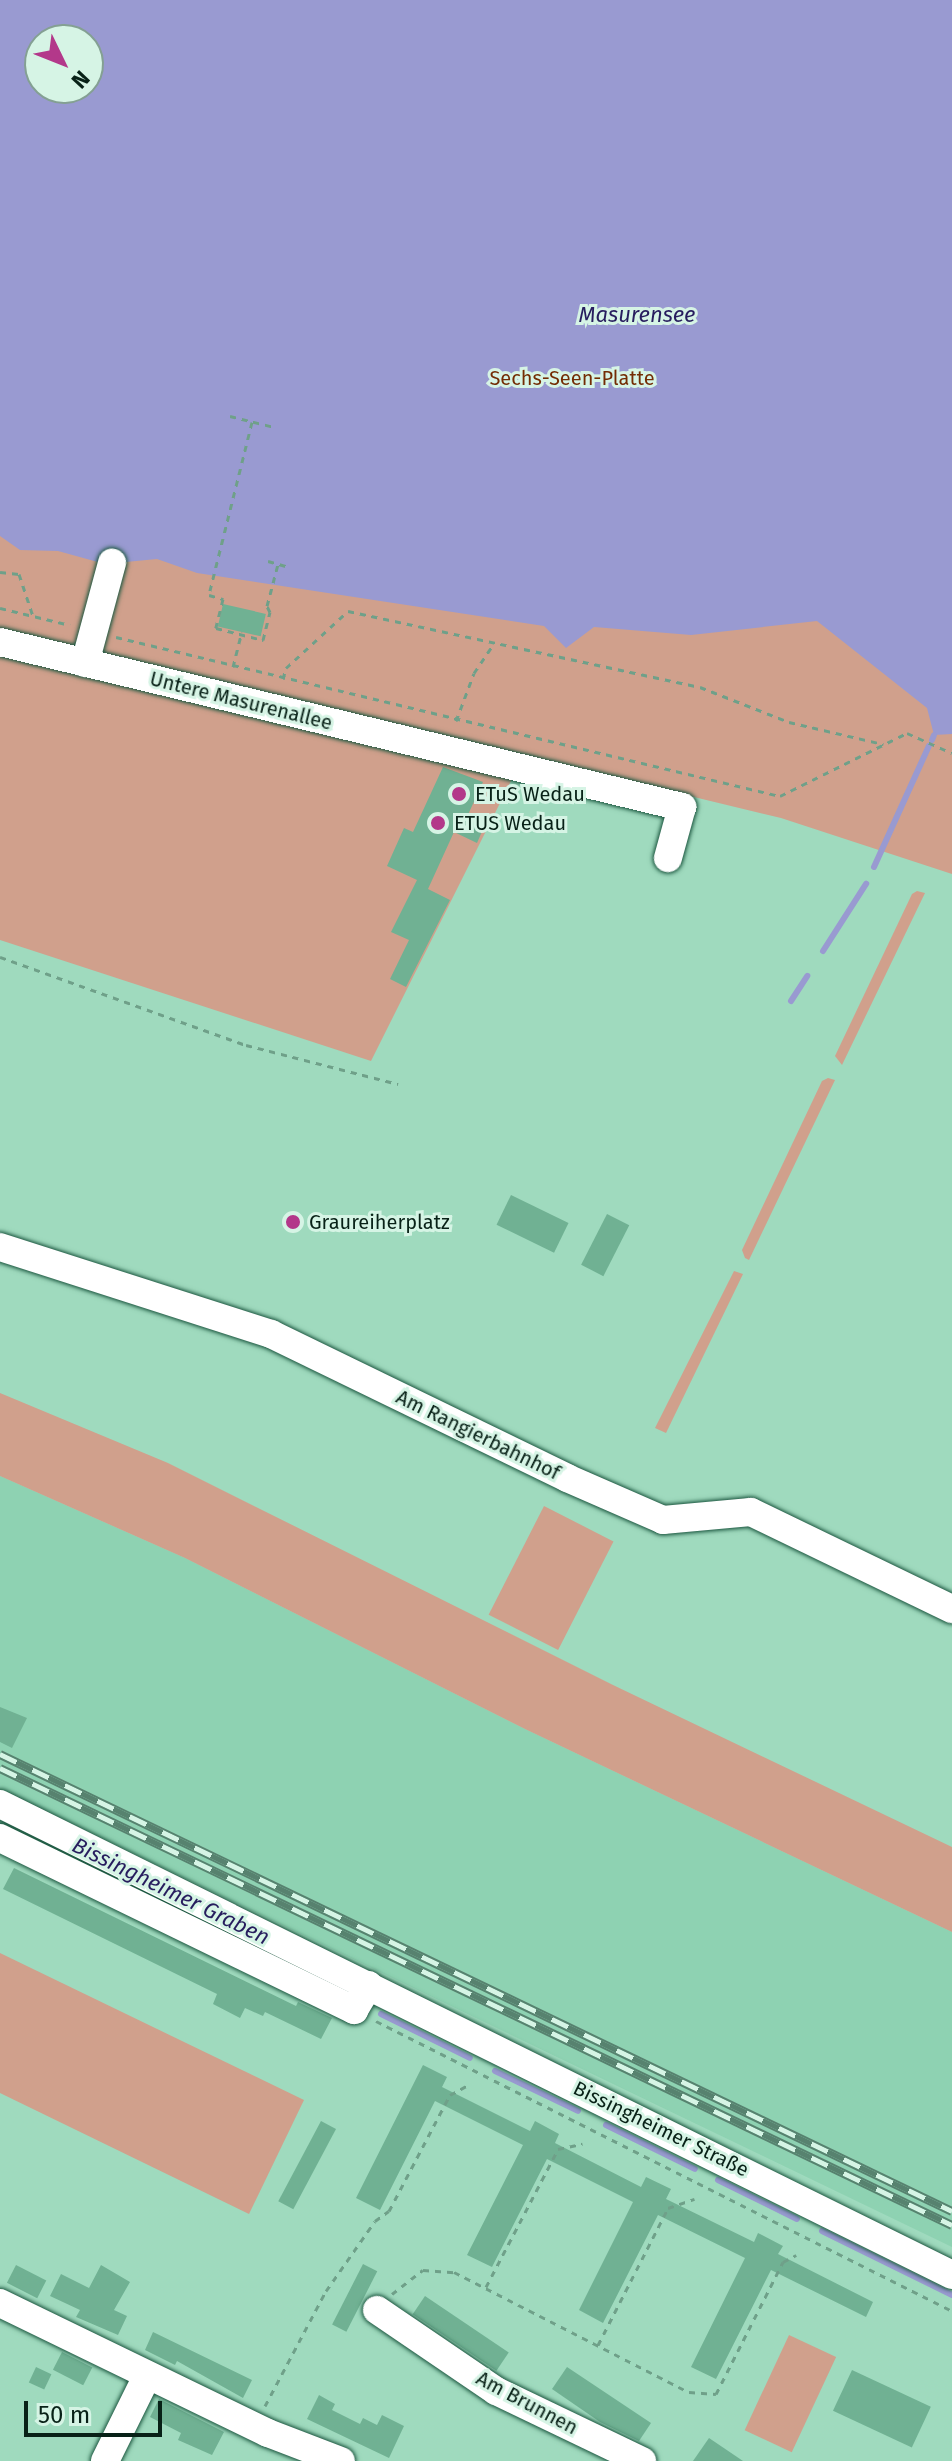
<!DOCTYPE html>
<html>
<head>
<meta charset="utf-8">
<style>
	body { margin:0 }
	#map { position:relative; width:952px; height:2461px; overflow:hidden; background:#9fdabe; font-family:"Fira Sans",sans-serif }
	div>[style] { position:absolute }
	.built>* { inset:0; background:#8ed2b2 }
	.green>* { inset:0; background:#d0a08c; transform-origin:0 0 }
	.water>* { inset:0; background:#999ad1 }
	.stream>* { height:6px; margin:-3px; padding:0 3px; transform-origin:3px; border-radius:3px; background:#999ad1 }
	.building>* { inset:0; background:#70b193; transform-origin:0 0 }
	.path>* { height:3px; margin-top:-1.5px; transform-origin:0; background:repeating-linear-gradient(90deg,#6fa089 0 6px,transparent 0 12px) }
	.roads { filter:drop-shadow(0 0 2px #1b563f) drop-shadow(0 0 2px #1b563f) }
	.minor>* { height:28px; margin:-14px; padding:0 14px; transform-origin:14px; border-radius:14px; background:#fff }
	.rail>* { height:9px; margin-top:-4.5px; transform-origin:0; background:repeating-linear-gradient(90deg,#d6f4e5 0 18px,#57826f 0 36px); box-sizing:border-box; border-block:2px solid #57826f }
	.dots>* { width:22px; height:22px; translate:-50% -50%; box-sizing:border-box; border:4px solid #d6f4e5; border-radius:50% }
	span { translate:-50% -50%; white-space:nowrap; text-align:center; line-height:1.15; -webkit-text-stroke:6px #d6f4e5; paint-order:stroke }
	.park-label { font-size:20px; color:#732c04 }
	.street-label { font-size:20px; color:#082117 }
	.poi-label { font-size:20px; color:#082117 }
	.left { translate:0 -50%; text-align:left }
	.water-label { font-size:22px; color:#271d5e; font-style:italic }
	.north { position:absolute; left:24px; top:24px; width:80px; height:80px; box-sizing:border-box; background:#d6f4e5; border:2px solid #84a093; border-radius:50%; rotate:133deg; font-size:22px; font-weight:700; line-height:32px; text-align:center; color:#082117 }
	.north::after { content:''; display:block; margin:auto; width:28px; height:36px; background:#b3388a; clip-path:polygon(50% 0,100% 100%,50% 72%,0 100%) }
	.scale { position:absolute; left:24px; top:2401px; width:138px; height:36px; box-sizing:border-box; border:4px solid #082117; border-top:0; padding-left:10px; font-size:24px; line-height:28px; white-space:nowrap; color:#082117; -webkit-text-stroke:6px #d6f4e5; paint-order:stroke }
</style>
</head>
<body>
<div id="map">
	<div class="built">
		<div style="clip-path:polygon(0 1476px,185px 1558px,525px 1729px,952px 1932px,952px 2247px,0 1789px)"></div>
	</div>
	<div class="green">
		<div style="clip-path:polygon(evenodd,0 0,952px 0,952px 874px,781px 818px,0 629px,0 0,40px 40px,88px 40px,88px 88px,40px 88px,40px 40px)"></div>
		<div style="clip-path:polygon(0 653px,513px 777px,371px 1061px,0 940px)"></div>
		<div style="clip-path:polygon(917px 891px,925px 893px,842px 1065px,835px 1056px,912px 894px)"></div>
		<div style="clip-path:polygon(828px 1078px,835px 1080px,749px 1260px,745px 1258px,742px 1250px,822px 1081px)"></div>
		<div style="clip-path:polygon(734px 1271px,743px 1274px,666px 1433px,655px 1428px)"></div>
		<div style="clip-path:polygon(0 1393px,168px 1463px,613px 1685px,952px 1847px,952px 1932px,525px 1729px,185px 1558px,0 1476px)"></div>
		<div style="left:544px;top:1506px;width:78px;height:122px;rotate:27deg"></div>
		<div style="clip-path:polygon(0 1953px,304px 2100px,249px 2214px,0 2093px)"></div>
		<div style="left:789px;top:2335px;width:52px;height:105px;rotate:25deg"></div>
	</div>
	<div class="water">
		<div style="clip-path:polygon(evenodd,0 0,952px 0,952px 734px,934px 735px,927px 708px,817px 621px,691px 635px,594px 627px,566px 648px,544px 626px,197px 573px,157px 559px,105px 564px,58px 551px,20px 550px,0 536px,0 0,40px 40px,88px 40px,88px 88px,40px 88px,40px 40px)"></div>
	</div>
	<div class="stream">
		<div style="left:932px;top:740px;width:5px;rotate:-68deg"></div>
		<div style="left:874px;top:867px;width:133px;rotate:-65.6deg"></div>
		<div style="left:823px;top:951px;width:80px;rotate:-57.3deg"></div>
		<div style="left:791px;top:1001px;width:30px;rotate:-57deg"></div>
		<div style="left:381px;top:2014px;width:99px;rotate:26.3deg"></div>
		<div style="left:495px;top:2071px;width:92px;rotate:25.7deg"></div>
		<div style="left:606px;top:2125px;width:99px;rotate:26.3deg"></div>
		<div style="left:718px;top:2180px;width:88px;rotate:26.3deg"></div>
		<div style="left:822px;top:2231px;width:145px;rotate:26.2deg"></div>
	</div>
	<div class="building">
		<div style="left:223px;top:604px;width:44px;height:23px;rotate:13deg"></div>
		<div style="clip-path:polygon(443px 767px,483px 782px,466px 819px,484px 827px,477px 843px,454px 832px,428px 889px,450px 900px,406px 987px,390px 979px,409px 940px,391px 932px,417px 880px,387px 866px,404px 828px,413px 832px)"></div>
		<div style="left:511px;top:1195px;width:64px;height:33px;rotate:26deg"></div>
		<div style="left:607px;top:1214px;width:25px;height:57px;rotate:27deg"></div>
		<div style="clip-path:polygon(0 1707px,27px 1718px,12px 1748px,0 1742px)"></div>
		<div style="clip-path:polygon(14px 1868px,296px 2006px,298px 2002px,332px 2018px,321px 2039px,265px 2012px,263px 2016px,245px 2008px,240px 2018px,213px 2004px,217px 1994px,3px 1889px)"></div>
		<div style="clip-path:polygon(423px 2065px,447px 2077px,442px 2087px,530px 2131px,535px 2121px,559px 2134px,555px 2143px,641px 2187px,646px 2177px,671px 2189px,666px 2199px,754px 2242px,758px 2233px,783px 2246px,778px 2254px,873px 2302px,866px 2317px,771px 2270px,716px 2379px,691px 2367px,745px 2258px,658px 2215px,603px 2323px,579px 2310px,633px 2202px,547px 2159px,492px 2267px,467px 2255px,523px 2145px,435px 2101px,380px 2210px,356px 2198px)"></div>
		<div style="left:321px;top:2121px;width:17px;height:91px;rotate:28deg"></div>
		<div style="left:363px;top:2264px;width:16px;height:68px;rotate:27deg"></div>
		<div style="left:16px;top:2265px;width:34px;height:20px;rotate:27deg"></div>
		<div style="clip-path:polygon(101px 2265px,130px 2282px,114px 2310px,127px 2316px,118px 2335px,76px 2317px,80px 2310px,50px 2296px,61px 2274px,89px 2288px)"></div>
		<div style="left:425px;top:2296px;width:101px;height:22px;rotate:34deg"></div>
		<div style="clip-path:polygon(153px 2332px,252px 2380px,243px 2398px,177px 2361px,175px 2365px,145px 2350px)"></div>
		<div style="left:62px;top:2352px;width:34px;height:20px;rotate:27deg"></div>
		<div style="left:36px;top:2367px;width:17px;height:17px;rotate:25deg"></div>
		<div style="clip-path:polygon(567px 2367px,651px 2423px,639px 2441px,600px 2422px,552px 2389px)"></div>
		<div style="left:852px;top:2370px;width:87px;height:45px;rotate:25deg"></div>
		<div style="clip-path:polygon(319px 2395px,335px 2404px,332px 2410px,360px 2424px,363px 2418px,377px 2425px,382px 2415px,404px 2426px,389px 2458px,307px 2419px)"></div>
		<div style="clip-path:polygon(159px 2399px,224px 2432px,212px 2455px,178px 2440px,181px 2433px,150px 2417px)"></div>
		<div style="clip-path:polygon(709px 2438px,743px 2461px,693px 2461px)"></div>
	</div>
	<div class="path">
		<div style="left:230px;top:416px;width:45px;rotate:14deg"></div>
		<div style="left:252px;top:422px;width:178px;rotate:104deg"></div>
		<div style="left:209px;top:595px;width:15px;rotate:16deg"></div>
		<div style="left:223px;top:599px;width:30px;rotate:104deg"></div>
		<div style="left:216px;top:628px;width:49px;rotate:14.3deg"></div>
		<div style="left:263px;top:640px;width:29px;rotate:-76deg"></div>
		<div style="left:270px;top:612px;width:7px;rotate:-117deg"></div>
		<div style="left:267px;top:606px;width:43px;rotate:-75.3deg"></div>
		<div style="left:268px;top:561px;width:22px;rotate:16deg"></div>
		<div style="left:0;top:572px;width:19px;rotate:6deg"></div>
		<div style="left:19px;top:574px;width:44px;rotate:71.6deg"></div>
		<div style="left:0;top:608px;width:72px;rotate:13.7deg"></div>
		<div style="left:116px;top:637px;width:683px;rotate:13.47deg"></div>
		<div style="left:780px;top:796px;width:142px;rotate:-26.4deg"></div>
		<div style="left:907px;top:733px;width:49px;rotate:24deg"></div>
		<div style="left:233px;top:667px;width:36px;rotate:-76deg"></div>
		<div style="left:283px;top:679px;width:11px;rotate:-75deg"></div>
		<div style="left:286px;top:668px;width:84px;rotate:-42.6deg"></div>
		<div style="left:348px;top:611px;width:360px;rotate:12.2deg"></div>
		<div style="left:700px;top:687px;width:96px;rotate:21.5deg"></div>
		<div style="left:789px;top:722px;width:97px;rotate:13.2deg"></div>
		<div style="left:456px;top:721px;width:51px;rotate:-69.4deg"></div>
		<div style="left:474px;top:673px;width:34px;rotate:-56deg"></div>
		<div style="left:0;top:957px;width:261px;rotate:19.7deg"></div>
		<div style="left:246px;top:1045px;width:157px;rotate:14.4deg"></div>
		<div style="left:376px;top:2021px;width:645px;rotate:26.72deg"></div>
		<div style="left:486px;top:2287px;width:156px;rotate:-62.4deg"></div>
		<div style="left:558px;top:2149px;width:25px;rotate:-12deg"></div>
		<div style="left:392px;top:2294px;width:39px;rotate:-38deg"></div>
		<div style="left:423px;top:2270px;width:31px;rotate:4deg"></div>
		<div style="left:454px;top:2272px;width:264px;rotate:27.1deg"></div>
		<div style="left:689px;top:2392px;width:27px;rotate:4deg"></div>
		<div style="left:716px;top:2394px;width:148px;rotate:-63.1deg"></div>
		<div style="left:783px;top:2262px;width:15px;rotate:-28deg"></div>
		<div style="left:598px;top:2345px;width:154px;rotate:-62.9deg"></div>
		<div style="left:668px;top:2208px;width:28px;rotate:-19deg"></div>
		<div style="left:265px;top:2406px;width:130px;rotate:-62.1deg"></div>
		<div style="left:326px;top:2291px;width:85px;rotate:-55deg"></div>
		<div style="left:375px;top:2221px;width:17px;rotate:-36deg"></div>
		<div style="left:389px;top:2211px;width:131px;rotate:-62.3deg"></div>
		<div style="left:450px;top:2095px;width:21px;rotate:-29deg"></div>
	</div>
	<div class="roads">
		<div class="minor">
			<div style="left:0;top:642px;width:702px;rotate:13.6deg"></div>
			<div style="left:682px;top:807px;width:53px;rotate:105.4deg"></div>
			<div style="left:85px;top:663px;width:104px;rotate:-74.9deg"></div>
			<div style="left:0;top:1247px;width:285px;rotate:17.8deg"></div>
			<div style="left:271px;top:1334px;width:329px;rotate:25.9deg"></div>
			<div style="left:567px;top:1478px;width:105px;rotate:23.6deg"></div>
			<div style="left:663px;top:1520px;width:88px;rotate:-5.2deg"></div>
			<div style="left:751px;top:1512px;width:223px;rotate:25.8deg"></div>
			<div style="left:0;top:1804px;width:1062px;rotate:26.32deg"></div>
			<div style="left:0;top:1838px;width:394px;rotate:25.9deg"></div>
			<div style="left:354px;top:2010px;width:29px;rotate:-59deg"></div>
			<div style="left:0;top:2303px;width:298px;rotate:25.9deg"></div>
			<div style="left:268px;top:2433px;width:78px;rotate:21deg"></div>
			<div style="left:377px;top:2310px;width:144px;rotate:34.2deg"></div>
			<div style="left:496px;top:2391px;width:162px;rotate:25.6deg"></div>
			<div style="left:105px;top:2461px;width:95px;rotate:-63.7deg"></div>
		</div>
	</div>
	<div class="rail">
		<div style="left:0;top:1754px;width:1056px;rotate:25.64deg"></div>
		<div style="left:0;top:1768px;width:1056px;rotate:25.64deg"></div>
	</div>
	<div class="dots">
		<div style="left:459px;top:794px;background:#b3388a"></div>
		<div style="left:438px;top:823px;background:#b3388a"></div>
		<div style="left:293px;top:1222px;background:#b3388a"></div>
	</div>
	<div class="park-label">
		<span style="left:572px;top:378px">Sechs-Seen-Platte</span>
	</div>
	<div class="street-label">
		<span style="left:241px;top:701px;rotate:14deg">Untere Masurenallee</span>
		<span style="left:478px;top:1435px;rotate:26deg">Am Rangierbahnhof</span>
		<span style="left:661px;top:2129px;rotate:26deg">Bissingheimer Straße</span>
		<span style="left:527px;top:2403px;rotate:28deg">Am Brunnen</span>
	</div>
	<div class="poi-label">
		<span class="left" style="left:475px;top:794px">ETuS Wedau</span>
		<span class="left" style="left:454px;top:823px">ETUS Wedau</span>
		<span class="left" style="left:309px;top:1222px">Graureiherplatz</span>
	</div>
	<div class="water-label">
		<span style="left:637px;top:315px">Masurensee</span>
		<span style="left:171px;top:1891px;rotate:26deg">Bissingheimer Graben</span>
	</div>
	<div class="north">N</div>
	<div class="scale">50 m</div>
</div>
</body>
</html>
